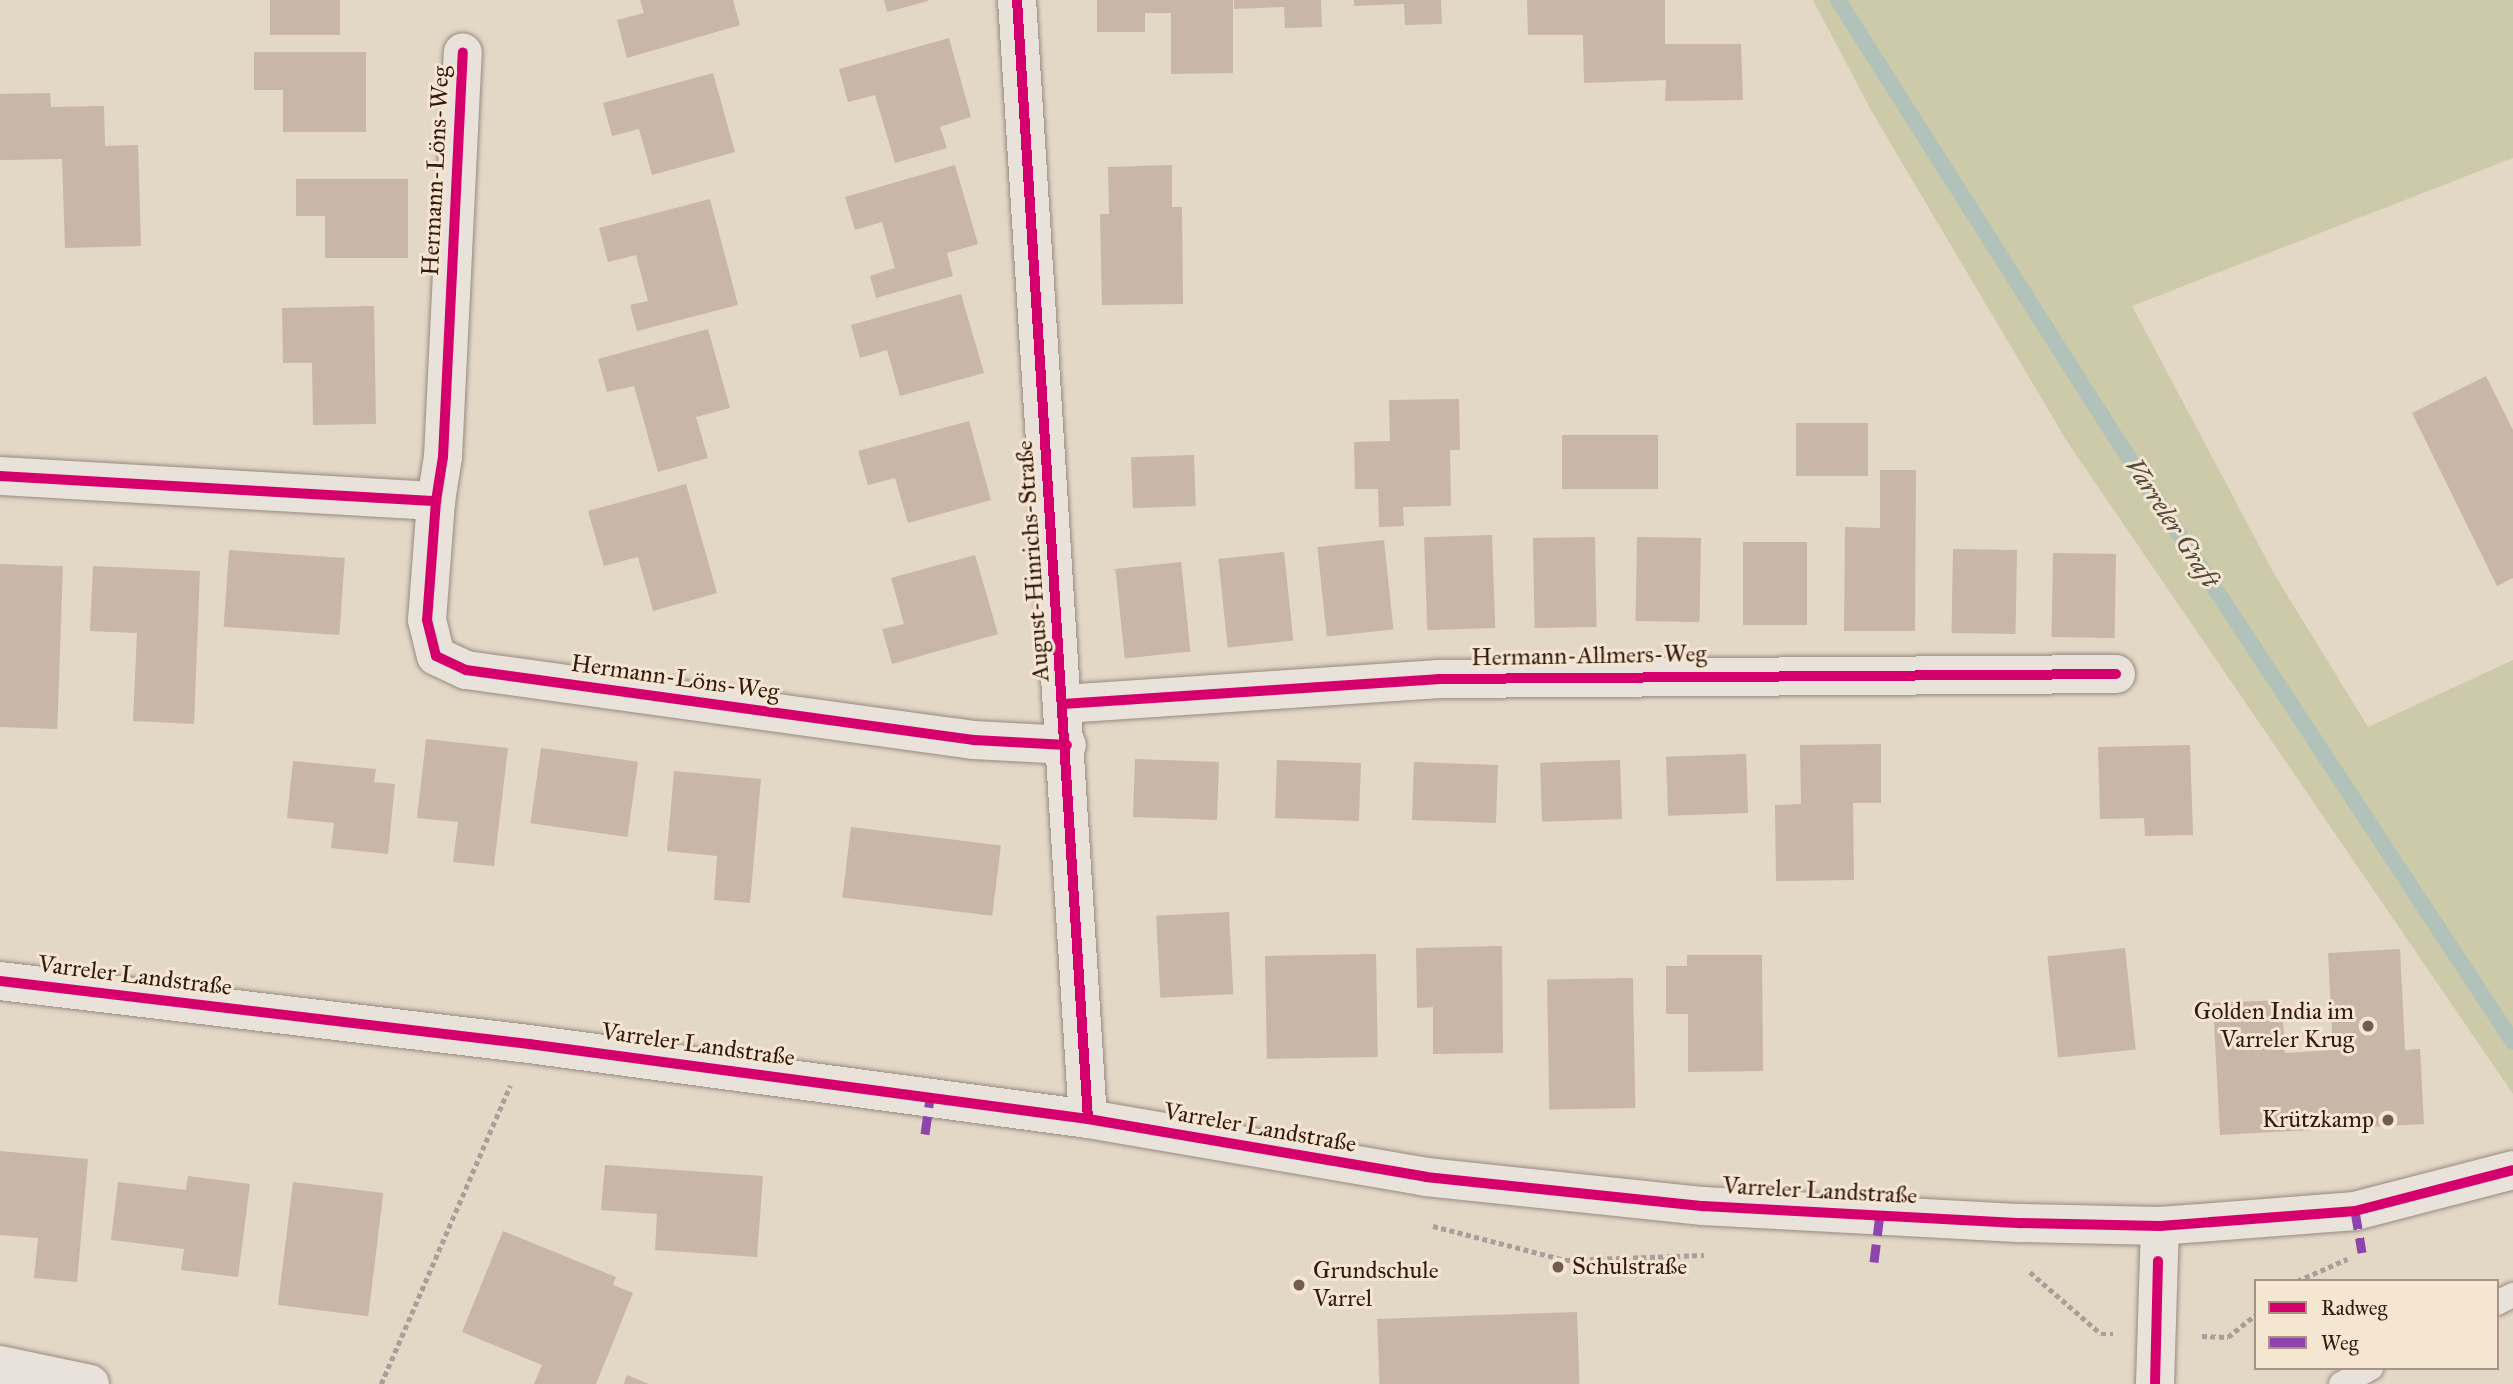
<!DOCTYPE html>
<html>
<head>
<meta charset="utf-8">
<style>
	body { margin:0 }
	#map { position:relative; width:2513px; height:1384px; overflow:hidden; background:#e3d7c6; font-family:"IM FELL Great Primer",serif }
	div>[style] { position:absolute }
	.green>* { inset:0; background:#cccaa8 }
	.stream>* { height:16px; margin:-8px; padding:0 8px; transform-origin:8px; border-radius:8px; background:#b0c2b9 }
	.building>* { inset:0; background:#c8b6a8; transform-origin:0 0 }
	.path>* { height:4.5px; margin-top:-2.25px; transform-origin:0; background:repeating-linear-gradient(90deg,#a79f98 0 5px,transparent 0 8.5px) }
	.roads { filter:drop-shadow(0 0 2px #958b80) drop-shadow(0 0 2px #958b80) }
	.service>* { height:24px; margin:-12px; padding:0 12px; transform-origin:12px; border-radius:12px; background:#e9e2da }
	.minor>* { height:38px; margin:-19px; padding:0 19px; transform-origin:19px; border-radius:19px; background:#e9e2da }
	.tertiary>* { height:38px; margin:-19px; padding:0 19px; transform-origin:19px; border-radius:19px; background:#e9e2da }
	.secondary>* { height:38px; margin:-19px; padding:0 19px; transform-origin:19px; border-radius:19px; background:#e9e2da }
	.quiet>* { height:9px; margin-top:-4.5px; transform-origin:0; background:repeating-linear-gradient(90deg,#8e44ad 0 18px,transparent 0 27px) }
	.cycleway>* { height:10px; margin:-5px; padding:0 5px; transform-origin:5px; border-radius:5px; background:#d6006c }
	.dots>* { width:19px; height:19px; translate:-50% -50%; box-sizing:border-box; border:4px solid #f5e6d2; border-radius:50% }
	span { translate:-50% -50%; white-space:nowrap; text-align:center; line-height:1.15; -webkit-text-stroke:6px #f5e6d2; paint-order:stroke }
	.street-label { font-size:24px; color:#341a0e }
	.poi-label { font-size:24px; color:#341a0e }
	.right { translate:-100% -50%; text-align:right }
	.left { translate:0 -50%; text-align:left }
	.water-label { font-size:26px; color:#534a40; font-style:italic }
	.legend { position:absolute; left:2254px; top:1279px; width:245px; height:91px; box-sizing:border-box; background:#f5e6d2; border:2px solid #a89484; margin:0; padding:9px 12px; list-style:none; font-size:21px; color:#341a0e }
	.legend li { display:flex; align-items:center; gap:14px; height:35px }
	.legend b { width:35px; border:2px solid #a89484 }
</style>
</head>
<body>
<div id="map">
	<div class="green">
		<div style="clip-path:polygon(1813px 0,2513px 0,2513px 158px,2132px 306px,2273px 572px,2368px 727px,2513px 660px,2513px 1094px,2068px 443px,1872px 112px)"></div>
	</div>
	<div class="stream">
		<div style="left:1838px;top:0;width:515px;rotate:57.61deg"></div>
		<div style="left:2114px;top:435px;width:726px;rotate:56.68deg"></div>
	</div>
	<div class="building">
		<div style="left:270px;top:0;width:70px;height:35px"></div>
		<div style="clip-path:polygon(640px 0,733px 0,740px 25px,627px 58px,617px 20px,644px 13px)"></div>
		<div style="clip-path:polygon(884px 0,928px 0,928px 1px,887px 12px)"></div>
		<div style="clip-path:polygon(1097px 0,1233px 0,1233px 73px,1171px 74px,1171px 13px,1145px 13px,1145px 32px,1097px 32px)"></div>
		<div style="clip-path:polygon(1234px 0,1321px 0,1322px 27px,1285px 28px,1284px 7px,1234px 9px)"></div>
		<div style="clip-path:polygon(1354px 0,1441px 0,1442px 24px,1405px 25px,1404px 4px,1354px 6px)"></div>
		<div style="clip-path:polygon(1527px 0,1665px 0,1665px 44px,1741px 44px,1743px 100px,1665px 101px,1666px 80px,1584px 83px,1583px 35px,1528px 35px)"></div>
		<div style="clip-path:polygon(949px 38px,971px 117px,940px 127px,947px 148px,895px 163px,875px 95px,848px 102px,839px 69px)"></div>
		<div style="clip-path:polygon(254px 52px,366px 52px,366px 132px,283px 132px,283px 90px,254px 90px)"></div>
		<div style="clip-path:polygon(713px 73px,735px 152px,652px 175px,639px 129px,612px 136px,603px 103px)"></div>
		<div style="clip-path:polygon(50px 93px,51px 107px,104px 106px,105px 146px,138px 145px,141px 246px,65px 248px,62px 159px,0 160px,0 94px)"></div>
		<div style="clip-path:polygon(955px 165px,978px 244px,947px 253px,953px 276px,876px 298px,870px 276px,895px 268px,882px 222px,855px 230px,845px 197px)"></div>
		<div style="clip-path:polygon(1172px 165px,1172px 207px,1182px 207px,1183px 304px,1102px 305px,1100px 214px,1109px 214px,1108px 167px)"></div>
		<div style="clip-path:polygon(296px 179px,408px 179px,408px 258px,325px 258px,325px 216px,296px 216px)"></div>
		<div style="clip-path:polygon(710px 199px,738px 305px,637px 331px,630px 305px,648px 301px,636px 255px,608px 262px,599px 228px)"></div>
		<div style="clip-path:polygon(961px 294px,984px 373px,900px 396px,887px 350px,860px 358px,851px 325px)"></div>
		<div style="clip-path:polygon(374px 306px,376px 424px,313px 425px,312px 363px,283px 363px,282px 308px)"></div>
		<div style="clip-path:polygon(708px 329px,730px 408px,696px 417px,708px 458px,658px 472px,634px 386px,607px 392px,598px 359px)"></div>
		<div style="clip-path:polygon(2486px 376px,2513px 430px,2513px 578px,2497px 586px,2412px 413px)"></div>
		<div style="clip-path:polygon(1459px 399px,1460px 450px,1450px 450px,1451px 506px,1403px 507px,1404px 526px,1379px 527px,1378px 489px,1355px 489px,1354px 442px,1390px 441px,1389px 400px)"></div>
		<div style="clip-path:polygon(969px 421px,991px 500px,908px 523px,895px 478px,868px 485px,858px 451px)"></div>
		<div style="left:1796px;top:423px;width:72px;height:53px"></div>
		<div style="left:1562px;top:435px;width:96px;height:54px"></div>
		<div style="left:1194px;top:455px;width:51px;height:63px;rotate:88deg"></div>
		<div style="clip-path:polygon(1880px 470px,1916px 470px,1915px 631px,1844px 631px,1845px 527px,1880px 528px)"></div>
		<div style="clip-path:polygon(686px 484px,717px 593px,653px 611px,638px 557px,604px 566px,588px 511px)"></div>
		<div style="left:1492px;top:535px;width:93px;height:68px;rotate:88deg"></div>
		<div style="left:1595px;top:537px;width:90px;height:62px;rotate:89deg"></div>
		<div style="left:1637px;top:537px;width:64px;height:84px;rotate:1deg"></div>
		<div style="left:1384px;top:540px;width:90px;height:67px;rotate:84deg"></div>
		<div style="left:1743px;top:542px;width:64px;height:83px"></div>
		<div style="left:1953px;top:549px;width:64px;height:84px;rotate:1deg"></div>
		<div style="left:229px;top:550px;width:116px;height:77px;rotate:4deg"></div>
		<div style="left:1284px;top:552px;width:89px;height:66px;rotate:84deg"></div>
		<div style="left:2053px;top:553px;width:63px;height:84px;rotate:1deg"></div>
		<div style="clip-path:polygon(975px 555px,998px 634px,892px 664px,882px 629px,904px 624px,891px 578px)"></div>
		<div style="left:1181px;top:562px;width:90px;height:66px;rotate:84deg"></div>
		<div style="left:0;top:564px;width:63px;height:163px;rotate:2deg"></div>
		<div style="clip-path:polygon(93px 566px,200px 571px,194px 724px,133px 721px,137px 633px,90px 631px)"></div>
		<div style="clip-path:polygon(426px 739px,508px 748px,494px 866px,453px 862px,458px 822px,417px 818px)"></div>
		<div style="clip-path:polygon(1881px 744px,1881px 803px,1853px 803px,1854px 880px,1776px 881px,1775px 805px,1801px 804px,1800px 745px)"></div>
		<div style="clip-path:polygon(2190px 745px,2193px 835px,2145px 836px,2144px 818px,2100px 819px,2098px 747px)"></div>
		<div style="left:541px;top:748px;width:98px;height:76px;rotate:8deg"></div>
		<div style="left:1746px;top:754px;width:59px;height:80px;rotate:88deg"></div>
		<div style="left:1135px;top:759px;width:84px;height:58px;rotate:2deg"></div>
		<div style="left:1277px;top:760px;width:84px;height:58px;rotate:2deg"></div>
		<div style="left:1620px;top:760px;width:59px;height:80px;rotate:88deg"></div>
		<div style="clip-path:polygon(293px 761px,376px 769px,374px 782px,395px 784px,388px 854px,331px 848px,334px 823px,287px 818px)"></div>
		<div style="left:1414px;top:762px;width:84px;height:58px;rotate:2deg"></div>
		<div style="clip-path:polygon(674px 771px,761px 779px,750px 903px,714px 900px,717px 856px,667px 851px)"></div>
		<div style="left:851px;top:827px;width:151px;height:71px;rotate:7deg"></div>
		<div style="left:1229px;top:912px;width:82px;height:73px;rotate:87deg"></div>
		<div style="clip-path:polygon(1502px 946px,1503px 1053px,1433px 1054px,1433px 1007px,1417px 1008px,1416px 948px)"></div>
		<div style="left:2125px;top:948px;width:102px;height:78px;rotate:84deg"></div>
		<div style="clip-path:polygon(2400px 949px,2405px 1050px,2420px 1049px,2424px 1124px,2220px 1135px,2213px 1003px,2282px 1000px,2285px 1053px,2333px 1050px,2328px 953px)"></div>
		<div style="left:1376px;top:954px;width:103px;height:111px;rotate:89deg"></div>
		<div style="clip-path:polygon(1687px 955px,1762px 955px,1763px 1071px,1688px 1072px,1688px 1014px,1666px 1014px,1666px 966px,1687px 966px)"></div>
		<div style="left:1633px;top:978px;width:130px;height:86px;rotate:89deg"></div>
		<div style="clip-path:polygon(0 1151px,88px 1159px,77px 1282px,34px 1278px,38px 1238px,0 1235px)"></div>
		<div style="clip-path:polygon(605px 1165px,763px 1176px,757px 1257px,655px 1250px,657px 1214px,601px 1210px)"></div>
		<div style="clip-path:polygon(188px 1176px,250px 1184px,238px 1277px,181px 1270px,184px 1249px,111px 1240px,118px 1182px,186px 1190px)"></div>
		<div style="left:293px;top:1182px;width:91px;height:124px;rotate:7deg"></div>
		<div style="clip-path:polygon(503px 1231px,616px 1277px,613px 1285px,633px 1293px,596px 1384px,534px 1384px,542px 1365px,462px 1332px)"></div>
		<div style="left:1577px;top:1312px;width:72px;height:200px;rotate:88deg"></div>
		<div style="clip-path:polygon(627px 1375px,649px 1384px,624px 1384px)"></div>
	</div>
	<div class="path">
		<div style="left:1433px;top:1226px;width:136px;rotate:14.4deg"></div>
		<div style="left:1565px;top:1260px;width:139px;rotate:-2.1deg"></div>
		<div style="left:2030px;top:1272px;width:94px;rotate:41.1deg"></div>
		<div style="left:2101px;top:1334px;width:12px"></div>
		<div style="left:2297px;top:1281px;width:55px;rotate:-23.7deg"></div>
		<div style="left:2202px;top:1336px;width:26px;rotate:2deg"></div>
		<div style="left:2228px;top:1337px;width:36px;rotate:-39deg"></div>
		<div style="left:381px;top:1384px;width:325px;rotate:-66.6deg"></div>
	</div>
	<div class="roads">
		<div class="service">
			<div style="left:2497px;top:1303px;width:18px;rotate:-27deg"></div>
			<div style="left:2341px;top:1384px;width:34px;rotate:-28deg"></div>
		</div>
		<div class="minor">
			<div style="left:1017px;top:0;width:1121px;rotate:86.37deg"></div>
			<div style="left:0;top:476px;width:437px;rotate:3.3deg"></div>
			<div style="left:436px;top:501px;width:119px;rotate:94.3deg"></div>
			<div style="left:427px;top:620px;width:37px;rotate:76deg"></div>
			<div style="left:436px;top:656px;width:33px;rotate:25deg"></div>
			<div style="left:466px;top:670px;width:513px;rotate:7.85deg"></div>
			<div style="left:974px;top:740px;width:93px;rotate:3.1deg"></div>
			<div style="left:436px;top:501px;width:45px;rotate:-81deg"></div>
			<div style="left:443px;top:457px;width:405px;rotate:-87.2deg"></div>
			<div style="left:1064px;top:704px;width:376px;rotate:-3.8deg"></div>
			<div style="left:1439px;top:679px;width:677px;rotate:-0.42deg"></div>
			<div style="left:0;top:1365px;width:92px;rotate:11.9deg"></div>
		</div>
		<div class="tertiary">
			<div style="left:2155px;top:1384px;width:158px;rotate:-88.2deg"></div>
		</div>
		<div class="secondary">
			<div style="left:0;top:981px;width:533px;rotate:6.79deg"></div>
			<div style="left:529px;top:1044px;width:564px;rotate:7.64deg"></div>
			<div style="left:1088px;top:1119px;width:343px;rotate:9.7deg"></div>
			<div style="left:1426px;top:1177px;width:279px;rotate:6deg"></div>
			<div style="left:1703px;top:1206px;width:319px;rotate:3.1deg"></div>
			<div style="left:2022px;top:1223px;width:138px;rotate:1.2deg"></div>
			<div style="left:2160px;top:1226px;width:196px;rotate:-4.4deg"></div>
			<div style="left:2355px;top:1211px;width:163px;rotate:-14.5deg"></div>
		</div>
	</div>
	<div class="quiet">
		<div style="left:925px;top:1134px;width:36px;rotate:-82deg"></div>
		<div style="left:2355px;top:1211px;width:42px;rotate:80.3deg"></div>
		<div style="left:1874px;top:1262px;width:48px;rotate:-82.9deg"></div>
	</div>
	<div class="cycleway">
		<div style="left:1017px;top:0;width:1121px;rotate:86.37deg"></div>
		<div style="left:0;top:476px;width:437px;rotate:3.3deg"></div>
		<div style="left:436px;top:501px;width:119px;rotate:94.3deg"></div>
		<div style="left:427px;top:620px;width:37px;rotate:76deg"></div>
		<div style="left:436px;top:656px;width:33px;rotate:25deg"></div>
		<div style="left:466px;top:670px;width:513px;rotate:7.85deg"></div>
		<div style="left:974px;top:740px;width:93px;rotate:3.1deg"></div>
		<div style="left:436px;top:501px;width:45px;rotate:-81deg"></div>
		<div style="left:443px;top:457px;width:405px;rotate:-87.2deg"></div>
		<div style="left:1064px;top:704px;width:376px;rotate:-3.8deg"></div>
		<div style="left:1439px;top:679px;width:677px;rotate:-0.42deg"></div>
		<div style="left:0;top:981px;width:533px;rotate:6.79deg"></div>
		<div style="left:529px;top:1044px;width:564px;rotate:7.64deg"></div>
		<div style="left:1088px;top:1119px;width:343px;rotate:9.7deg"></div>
		<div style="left:1426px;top:1177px;width:279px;rotate:6deg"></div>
		<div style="left:1703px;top:1206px;width:319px;rotate:3.1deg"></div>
		<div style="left:2022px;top:1223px;width:138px;rotate:1.2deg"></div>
		<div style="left:2160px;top:1226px;width:196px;rotate:-4.4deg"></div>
		<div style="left:2355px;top:1211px;width:163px;rotate:-14.5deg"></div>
		<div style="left:2155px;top:1384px;width:123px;rotate:-88.6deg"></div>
	</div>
	<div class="dots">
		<div style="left:2368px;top:1026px;background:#715c4e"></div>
		<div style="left:2388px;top:1120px;background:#715c4e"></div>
		<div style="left:1558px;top:1267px;background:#715c4e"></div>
		<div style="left:1299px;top:1285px;background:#715c4e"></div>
	</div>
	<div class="street-label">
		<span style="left:436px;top:171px;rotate:-87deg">Hermann-Löns-Weg</span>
		<span style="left:1033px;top:561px;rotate:-94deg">August-Hinrichs-Straße</span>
		<span style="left:1589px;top:656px;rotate:-1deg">Hermann-Allmers-Weg</span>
		<span style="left:675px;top:678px;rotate:8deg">Hermann-Löns-Weg</span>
		<span style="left:135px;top:976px;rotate:7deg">Varreler Landstraße</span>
		<span style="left:698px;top:1045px;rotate:8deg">Varreler Landstraße</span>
		<span style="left:1260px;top:1128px;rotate:10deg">Varreler Landstraße</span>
		<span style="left:1820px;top:1191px;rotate:3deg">Varreler Landstraße</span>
	</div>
	<div class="poi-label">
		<span class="right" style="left:2354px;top:1026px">Golden India im<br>Varreler Krug</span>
		<span class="right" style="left:2374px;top:1120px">Krützkamp</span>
		<span class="left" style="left:1572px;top:1267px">Schulstraße</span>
		<span class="left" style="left:1313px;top:1285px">Grundschule<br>Varrel</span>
	</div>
	<div class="water-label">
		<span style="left:2172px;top:523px;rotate:57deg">Varreler Graft</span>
	</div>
	<ul class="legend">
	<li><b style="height:9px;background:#d6006c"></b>Radweg</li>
	<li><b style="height:9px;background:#8e44ad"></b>Weg</li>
	</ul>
</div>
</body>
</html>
